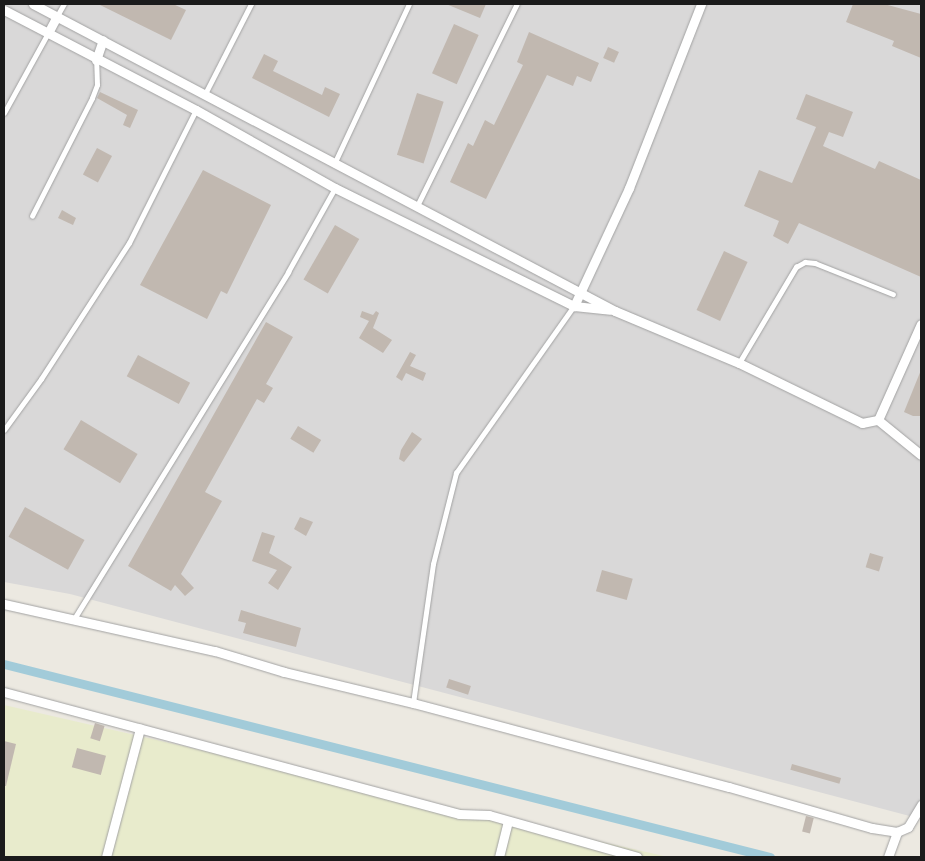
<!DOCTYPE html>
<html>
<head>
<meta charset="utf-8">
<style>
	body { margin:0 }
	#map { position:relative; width:925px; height:861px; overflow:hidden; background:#ece9e1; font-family:"Golos Text",sans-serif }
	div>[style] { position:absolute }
	.residential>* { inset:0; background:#d9d8d8 }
	.farmland>* { inset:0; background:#e8ebcc }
	.canal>* { height:9px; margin:-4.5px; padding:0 4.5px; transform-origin:4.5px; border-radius:4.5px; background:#a2cbd9 }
	.building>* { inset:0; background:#c1b8b0; transform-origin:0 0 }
	.roads { filter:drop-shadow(0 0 1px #a2a2a2) drop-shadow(0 0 1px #a2a2a2) }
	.service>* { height:4.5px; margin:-2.25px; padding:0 2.25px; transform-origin:2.25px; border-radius:2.25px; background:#fff }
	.minor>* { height:9px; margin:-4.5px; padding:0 4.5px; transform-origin:4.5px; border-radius:4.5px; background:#fff }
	span { translate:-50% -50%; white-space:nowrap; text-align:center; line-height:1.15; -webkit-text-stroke:4px #fff; paint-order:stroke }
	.frame { position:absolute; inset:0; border:5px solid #1b1b1b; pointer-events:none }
</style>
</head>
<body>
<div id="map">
	<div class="residential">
		<div style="clip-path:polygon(4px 4px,921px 4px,921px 819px,70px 594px,4px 582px)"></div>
	</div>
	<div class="farmland">
		<div style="clip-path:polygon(4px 705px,668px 857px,4px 857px)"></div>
	</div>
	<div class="canal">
		<div style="left:4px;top:664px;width:790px;rotate:14.14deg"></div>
	</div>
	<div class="building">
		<div style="clip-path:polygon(98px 4px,173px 4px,186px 10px,171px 40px)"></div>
		<div style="clip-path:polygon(446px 4px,486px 4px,480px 18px)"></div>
		<div style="clip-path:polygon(853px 4px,884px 4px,921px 14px,921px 58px,892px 46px,894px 41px,846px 22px)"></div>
		<div style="left:454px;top:24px;width:27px;height:54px;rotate:24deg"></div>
		<div style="clip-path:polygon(529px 32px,599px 63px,591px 82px,577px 76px,573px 86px,547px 75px,486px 199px,450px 182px,468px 143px,473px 146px,485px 120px,494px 125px,523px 65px,517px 62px)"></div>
		<div style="left:608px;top:47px;width:12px;height:12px;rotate:24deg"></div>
		<div style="clip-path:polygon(264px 54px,278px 61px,273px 71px,322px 95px,325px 87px,340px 94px,329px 117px,252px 78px)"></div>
		<div style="clip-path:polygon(100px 92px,138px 110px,130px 128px,123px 125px,127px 115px,97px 98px)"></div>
		<div style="left:417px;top:93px;width:28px;height:65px;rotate:18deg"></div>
		<div style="clip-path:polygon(806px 94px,853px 112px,843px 137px,829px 132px,823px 146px,875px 169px,879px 161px,921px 180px,921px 277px,799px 223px,788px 244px,773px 236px,779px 221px,744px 206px,759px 170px,792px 183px,816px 127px,796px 119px)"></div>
		<div style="left:97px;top:148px;width:17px;height:30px;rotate:28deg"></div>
		<div style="clip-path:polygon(203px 170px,271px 205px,227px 294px,221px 291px,207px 319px,140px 285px)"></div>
		<div style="clip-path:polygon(62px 210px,76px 218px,73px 225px,58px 218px)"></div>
		<div style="left:335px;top:225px;width:28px;height:63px;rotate:30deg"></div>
		<div style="left:724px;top:251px;width:26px;height:65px;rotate:25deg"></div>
		<div style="clip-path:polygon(362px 311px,373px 315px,376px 311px,379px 313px,373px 328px,392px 340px,383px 353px,359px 338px,369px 321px,360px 317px)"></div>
		<div style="clip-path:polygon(266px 322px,293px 337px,266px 384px,273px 388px,264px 403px,257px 399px,205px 492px,222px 501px,181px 574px,194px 588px,185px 596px,175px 585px,171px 591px,128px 566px)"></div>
		<div style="clip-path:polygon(410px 352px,416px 355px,410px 366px,426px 373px,423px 381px,406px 373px,402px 381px,396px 377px)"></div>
		<div style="left:138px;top:355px;width:59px;height:24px;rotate:28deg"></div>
		<div style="clip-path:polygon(921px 370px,921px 416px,913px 416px,904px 412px)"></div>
		<div style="left:81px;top:420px;width:66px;height:34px;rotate:31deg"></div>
		<div style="left:298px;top:426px;width:27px;height:15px;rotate:31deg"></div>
		<div style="clip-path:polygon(412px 432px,422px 439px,404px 462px,399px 459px,401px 450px)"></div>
		<div style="left:25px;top:507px;width:68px;height:34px;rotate:29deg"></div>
		<div style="clip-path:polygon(300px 517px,313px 522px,306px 536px,294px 529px)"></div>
		<div style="clip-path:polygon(262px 532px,275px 536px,269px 553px,292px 567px,278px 590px,268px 583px,277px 570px,252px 561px)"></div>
		<div style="left:870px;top:553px;width:14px;height:15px;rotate:17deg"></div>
		<div style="left:602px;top:570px;width:32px;height:22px;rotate:16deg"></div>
		<div style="clip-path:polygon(241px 610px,301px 628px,296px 647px,243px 633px,246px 623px,238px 621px)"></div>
		<div style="left:449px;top:679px;width:23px;height:9px;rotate:18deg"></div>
		<div style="left:95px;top:723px;width:10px;height:16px;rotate:17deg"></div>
		<div style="clip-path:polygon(4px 741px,16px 744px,6px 786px,4px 786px)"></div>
		<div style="left:77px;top:748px;width:30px;height:20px;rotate:15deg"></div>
		<div style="left:792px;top:764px;width:51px;height:6px;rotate:16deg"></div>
		<div style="left:806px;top:816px;width:8px;height:16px;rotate:14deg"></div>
	</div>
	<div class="roads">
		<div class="service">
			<div style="left:57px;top:16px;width:14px;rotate:-60deg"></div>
			<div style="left:205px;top:94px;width:101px;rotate:-62.9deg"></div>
			<div style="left:4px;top:113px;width:91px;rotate:-61.2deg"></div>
			<div style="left:335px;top:162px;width:174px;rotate:-64.9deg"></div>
			<div style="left:417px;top:206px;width:225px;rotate:-63.7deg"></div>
			<div style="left:32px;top:216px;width:132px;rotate:-63deg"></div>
			<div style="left:92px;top:98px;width:14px;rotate:-69deg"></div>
			<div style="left:97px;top:85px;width:25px;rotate:-92deg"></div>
			<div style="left:739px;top:363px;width:112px;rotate:-59.3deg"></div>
			<div style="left:796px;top:267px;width:10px;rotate:-29deg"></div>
			<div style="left:805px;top:262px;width:10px;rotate:6deg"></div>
			<div style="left:815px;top:263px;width:84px;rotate:21.7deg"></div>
			<div style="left:4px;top:430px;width:63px;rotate:-54deg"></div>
			<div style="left:41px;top:379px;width:162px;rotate:-57.1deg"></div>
			<div style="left:129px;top:243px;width:149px;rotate:-63.3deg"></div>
			<div style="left:74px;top:619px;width:408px;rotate:-58.3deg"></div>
			<div style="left:288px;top:272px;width:96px;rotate:-60.8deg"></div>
			<div style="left:413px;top:703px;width:140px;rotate:-81.8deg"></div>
			<div style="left:433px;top:564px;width:94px;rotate:-75.8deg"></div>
			<div style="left:456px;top:473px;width:204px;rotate:-54.8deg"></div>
		</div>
		<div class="minor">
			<div style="left:33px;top:4px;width:658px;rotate:27.81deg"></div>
			<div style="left:615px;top:311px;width:134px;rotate:22.8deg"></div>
			<div style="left:739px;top:363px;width:137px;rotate:26deg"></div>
			<div style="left:862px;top:423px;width:16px;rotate:-11deg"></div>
			<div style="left:878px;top:420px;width:105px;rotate:-65.9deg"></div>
			<div style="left:4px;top:10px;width:216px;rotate:27.5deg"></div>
			<div style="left:196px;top:110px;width:159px;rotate:29.3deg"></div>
			<div style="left:335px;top:188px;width:267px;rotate:26.3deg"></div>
			<div style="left:574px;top:306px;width:36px;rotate:6deg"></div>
			<div style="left:48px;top:33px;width:19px;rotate:-62deg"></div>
			<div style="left:96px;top:60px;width:21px;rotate:-71deg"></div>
			<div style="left:574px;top:306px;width:130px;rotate:-65deg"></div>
			<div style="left:629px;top:188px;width:198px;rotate:-68.6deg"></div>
			<div style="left:878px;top:420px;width:55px;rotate:39.1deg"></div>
			<div style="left:4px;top:604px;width:216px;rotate:12.6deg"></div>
			<div style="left:215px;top:651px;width:72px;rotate:16.9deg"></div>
			<div style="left:284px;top:672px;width:133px;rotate:13.5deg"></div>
			<div style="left:413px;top:703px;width:327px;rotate:14.9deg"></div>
			<div style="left:729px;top:787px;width:149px;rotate:16deg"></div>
			<div style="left:872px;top:828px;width:25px;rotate:9deg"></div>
			<div style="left:897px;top:832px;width:12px;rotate:-24deg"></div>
			<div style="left:908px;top:827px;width:26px;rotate:-59deg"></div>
			<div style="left:4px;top:692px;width:471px;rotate:15deg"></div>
			<div style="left:459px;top:814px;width:30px;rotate:2deg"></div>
			<div style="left:489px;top:815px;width:154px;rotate:15.8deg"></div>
			<div style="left:106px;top:857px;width:133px;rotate:-75.2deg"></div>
			<div style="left:499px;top:857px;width:37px;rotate:-76deg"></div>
			<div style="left:888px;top:857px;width:27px;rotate:-70deg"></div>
		</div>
	</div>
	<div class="frame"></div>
</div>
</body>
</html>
